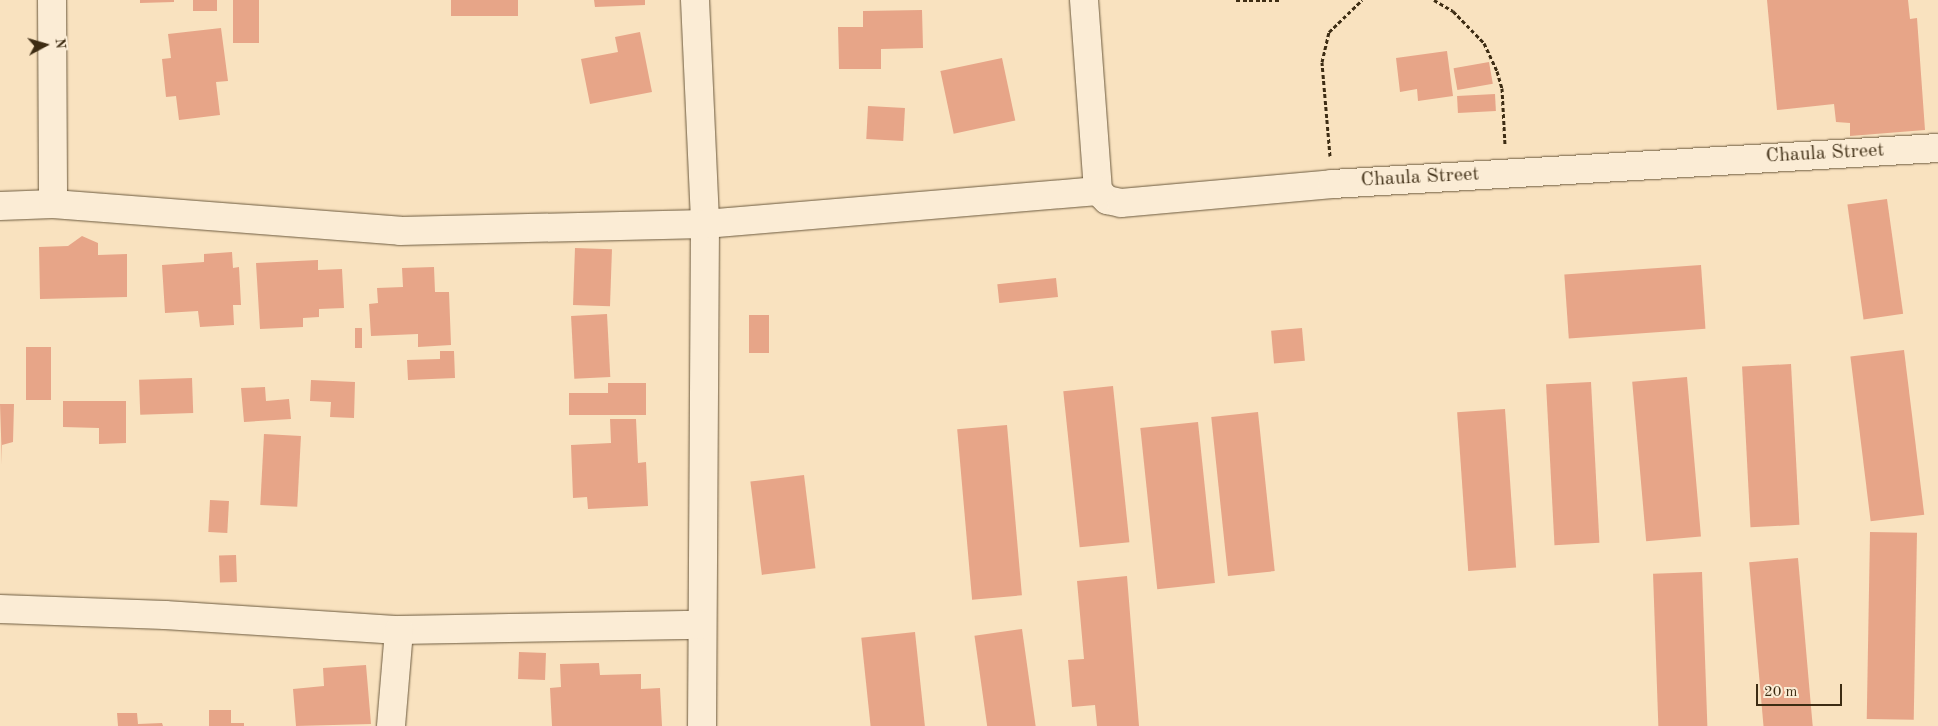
<!DOCTYPE html>
<html>
<head>
<meta charset="utf-8">
<style>
	body { margin:0 }
	#map { position:relative; width:1938px; height:726px; overflow:hidden; background:#f9e2bf; font-family:"Old Standard TT",serif }
	div>[style] { position:absolute }
	.building>* { inset:0; background:#e7a588; transform-origin:0 0 }
	.path>* { height:3px; margin-top:-1.5px; transform-origin:0; background:repeating-linear-gradient(90deg,#3d2c13 0 4px,transparent 0 6.5px) }
	.roads { filter:drop-shadow(0 0 1px #6c5a3e) drop-shadow(0 0 1px #6c5a3e) }
	.minor>* { height:28px; margin:-14px; padding:0 14px; transform-origin:14px; border-radius:14px; background:#fbecd5 }
	span { translate:-50% -50%; white-space:nowrap; text-align:center; line-height:1.15; -webkit-text-stroke:4px #fbecd5; paint-order:stroke }
	.street-label { font-size:20px; color:#3d2c13 }
	.north { position:absolute; left:20px; top:20px; width:50px; height:50px; -webkit-text-stroke:4px #fbecd5; paint-order:stroke; rotate:84deg; font-size:14px; font-weight:700; line-height:20px; text-align:center; color:#3d2c13 }
	.north::after { content:''; display:block; margin:auto; width:18px; height:22px; background:#3d2c13; clip-path:polygon(50% 0,100% 100%,50% 72%,0 100%) }
	.scale { position:absolute; left:1756px; top:684px; width:86px; height:22px; box-sizing:border-box; border:2px solid #3d2c13; border-top:0; padding-left:6px; font-size:15px; line-height:18px; white-space:nowrap; color:#3d2c13; -webkit-text-stroke:4px #fbecd5; paint-order:stroke }
</style>
</head>
<body>
<div id="map">
	<div class="building">
		<div style="clip-path:polygon(140px 0,174px 0,174px 2px,140px 3px)"></div>
		<div style="left:193px;top:0;width:24px;height:11px"></div>
		<div style="left:233px;top:0;width:26px;height:43px"></div>
		<div style="left:451px;top:0;width:67px;height:16px"></div>
		<div style="clip-path:polygon(594px 0,645px 0,645px 5px,595px 7px)"></div>
		<div style="clip-path:polygon(1767px 0,1908px 0,1910px 19px,1917px 18px,1925px 130px,1850px 136px,1850px 123px,1836px 122px,1834px 104px,1777px 110px)"></div>
		<div style="clip-path:polygon(922px 10px,923px 48px,881px 49px,881px 69px,839px 69px,838px 27px,863px 27px,863px 11px)"></div>
		<div style="clip-path:polygon(221px 28px,228px 81px,216px 82px,220px 115px,179px 120px,176px 96px,166px 97px,162px 59px,171px 58px,168px 34px)"></div>
		<div style="clip-path:polygon(640px 32px,652px 92px,590px 104px,581px 59px,618px 52px,615px 37px)"></div>
		<div style="clip-path:polygon(1447px 51px,1453px 96px,1418px 101px,1417px 89px,1400px 92px,1396px 58px)"></div>
		<div style="left:1002px;top:58px;width:64px;height:63px;rotate:78deg"></div>
		<div style="left:1489px;top:62px;width:22px;height:36px;rotate:80deg"></div>
		<div style="left:1495px;top:94px;width:17px;height:38px;rotate:87deg"></div>
		<div style="left:868px;top:106px;width:37px;height:33px;rotate:3deg"></div>
		<div style="left:1887px;top:199px;width:116px;height:40px;rotate:82deg"></div>
		<div style="clip-path:polygon(82px 236px,98px 243px,98px 255px,127px 254px,127px 297px,40px 299px,39px 247px,68px 246px)"></div>
		<div style="left:575px;top:248px;width:37px;height:57px;rotate:2deg"></div>
		<div style="clip-path:polygon(232px 252px,233px 268px,239px 267px,241px 305px,233px 305px,234px 325px,200px 327px,198px 311px,165px 313px,162px 265px,204px 262px,204px 254px)"></div>
		<div style="clip-path:polygon(318px 260px,318px 270px,342px 269px,344px 308px,319px 309px,319px 317px,303px 318px,303px 327px,260px 329px,256px 263px)"></div>
		<div style="left:1701px;top:265px;width:64px;height:137px;rotate:86deg"></div>
		<div style="clip-path:polygon(434px 267px,435px 292px,449px 292px,451px 345px,418px 347px,418px 334px,371px 336px,369px 304px,378px 303px,377px 288px,403px 287px,402px 268px)"></div>
		<div style="left:1056px;top:278px;width:19px;height:59px;rotate:84deg"></div>
		<div style="left:607px;top:314px;width:63px;height:36px;rotate:87deg"></div>
		<div style="left:749px;top:315px;width:20px;height:38px"></div>
		<div style="left:362px;top:328px;width:20px;height:7px;rotate:90deg"></div>
		<div style="left:1302px;top:328px;width:33px;height:31px;rotate:85deg"></div>
		<div style="left:26px;top:347px;width:25px;height:53px"></div>
		<div style="left:1904px;top:350px;width:166px;height:54px;rotate:83deg"></div>
		<div style="clip-path:polygon(440px 351px,454px 351px,455px 378px,408px 380px,407px 360px,440px 359px)"></div>
		<div style="left:1791px;top:364px;width:161px;height:49px;rotate:87deg"></div>
		<div style="left:1687px;top:377px;width:160px;height:55px;rotate:85deg"></div>
		<div style="left:192px;top:378px;width:35px;height:53px;rotate:88deg"></div>
		<div style="clip-path:polygon(311px 380px,355px 382px,354px 418px,330px 417px,331px 402px,310px 401px)"></div>
		<div style="left:1591px;top:382px;width:161px;height:45px;rotate:87deg"></div>
		<div style="clip-path:polygon(608px 383px,646px 383px,646px 415px,569px 415px,569px 393px,608px 393px)"></div>
		<div style="left:1113px;top:386px;width:157px;height:50px;rotate:84deg"></div>
		<div style="clip-path:polygon(265px 387px,266px 401px,289px 399px,291px 419px,244px 422px,241px 388px)"></div>
		<div style="clip-path:polygon(63px 401px,126px 401px,126px 443px,99px 444px,99px 428px,63px 427px)"></div>
		<div style="clip-path:polygon(0 404px,14px 404px,13px 442px,2px 445px,2px 465px)"></div>
		<div style="left:1505px;top:409px;width:159px;height:48px;rotate:86deg"></div>
		<div style="left:1258px;top:412px;width:160px;height:47px;rotate:84deg"></div>
		<div style="clip-path:polygon(610px 419px,636px 419px,638px 463px,646px 462px,648px 506px,588px 509px,587px 497px,573px 498px,571px 445px,611px 443px)"></div>
		<div style="left:1198px;top:422px;width:162px;height:58px;rotate:84deg"></div>
		<div style="left:1007px;top:425px;width:171px;height:50px;rotate:85deg"></div>
		<div style="left:264px;top:434px;width:37px;height:71px;rotate:3deg"></div>
		<div style="left:804px;top:475px;width:94px;height:54px;rotate:83deg"></div>
		<div style="left:210px;top:500px;width:19px;height:32px;rotate:3deg"></div>
		<div style="left:1870px;top:532px;width:47px;height:187px;rotate:1deg"></div>
		<div style="left:236px;top:555px;width:27px;height:17px;rotate:88deg"></div>
		<div style="left:1798px;top:558px;width:169px;height:49px;rotate:85deg"></div>
		<div style="left:1702px;top:572px;width:154px;height:49px;rotate:88deg"></div>
		<div style="clip-path:polygon(1127px 576px,1139px 726px,1097px 726px,1095px 705px,1072px 707px,1068px 660px,1084px 659px,1077px 581px)"></div>
		<div style="left:1022px;top:629px;width:98px;height:48px;rotate:82deg"></div>
		<div style="left:915px;top:632px;width:95px;height:54px;rotate:84deg"></div>
		<div style="left:519px;top:652px;width:27px;height:27px;rotate:2deg"></div>
		<div style="clip-path:polygon(599px 663px,600px 675px,641px 674px,641px 689px,660px 688px,662px 726px,552px 726px,550px 688px,561px 687px,560px 664px)"></div>
		<div style="clip-path:polygon(366px 665px,371px 724px,296px 726px,293px 689px,324px 686px,323px 668px)"></div>
		<div style="clip-path:polygon(209px 710px,231px 710px,231px 723px,244px 723px,244px 726px,209px 726px)"></div>
		<div style="clip-path:polygon(117px 713px,137px 713px,138px 724px,162px 723px,163px 726px,118px 726px)"></div>
	</div>
	<div class="path">
		<div style="left:1236px;top:0;width:45px"></div>
		<div style="left:1434px;top:0;width:22px;rotate:30deg"></div>
		<div style="left:1453px;top:11px;width:45px;rotate:45.9deg"></div>
		<div style="left:1484px;top:43px;width:31px;rotate:65deg"></div>
		<div style="left:1497px;top:71px;width:18px;rotate:74deg"></div>
		<div style="left:1502px;top:88px;width:57px;rotate:87deg"></div>
		<div style="left:1330px;top:156px;width:94px;rotate:-94.9deg"></div>
		<div style="left:1322px;top:62px;width:31px;rotate:-77deg"></div>
		<div style="left:1329px;top:32px;width:46px;rotate:-44.1deg"></div>
	</div>
	<div class="roads">
		<div class="minor">
			<div style="left:52px;top:0;width:204px;rotate:89.7deg"></div>
			<div style="left:695px;top:0;width:224px;rotate:87.4deg"></div>
			<div style="left:705px;top:224px;width:502px;rotate:90.34deg"></div>
			<div style="left:1084px;top:0;width:192px;rotate:85.8deg"></div>
			<div style="left:1098px;top:191px;width:13px;rotate:45deg"></div>
			<div style="left:1107px;top:200px;width:14px;rotate:12deg"></div>
			<div style="left:1121px;top:203px;width:212px;rotate:-5.1deg"></div>
			<div style="left:1332px;top:184px;width:607px;rotate:-3.4deg"></div>
			<div style="left:0;top:206px;width:53px;rotate:-2.2deg"></div>
			<div style="left:53px;top:204px;width:348px;rotate:4.4deg"></div>
			<div style="left:400px;top:231px;width:305px;rotate:-1.3deg"></div>
			<div style="left:705px;top:224px;width:394px;rotate:-4.8deg"></div>
			<div style="left:0;top:609px;width:165px;rotate:2.1deg"></div>
			<div style="left:165px;top:615px;width:234px;rotate:3.7deg"></div>
			<div style="left:399px;top:630px;width:301px;rotate:-1deg"></div>
			<div style="left:391px;top:726px;width:96px;rotate:-85.2deg"></div>
		</div>
	</div>
	<div class="street-label">
		<span style="left:1825px;top:154px;rotate:-3deg">Chaula Street</span>
		<span style="left:1420px;top:178px;rotate:-3deg">Chaula Street</span>
	</div>
	<div class="north">N</div>
	<div class="scale">20 m</div>
</div>
</body>
</html>
